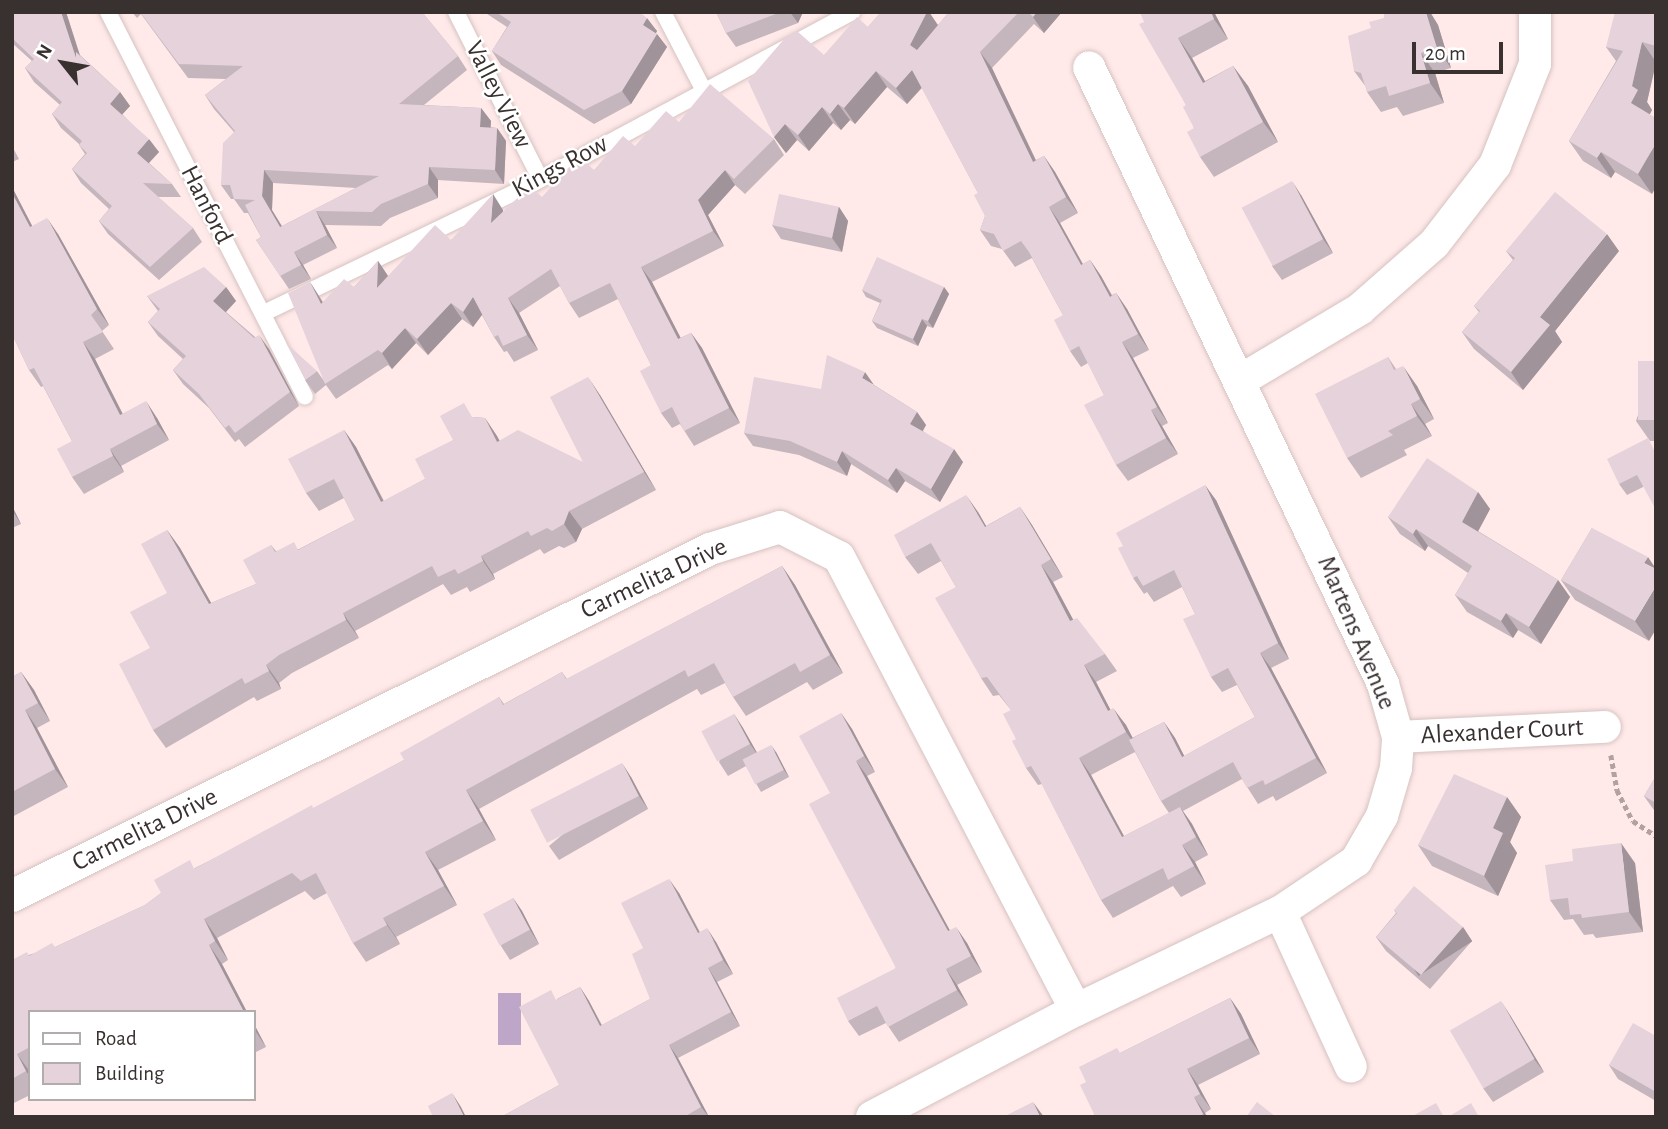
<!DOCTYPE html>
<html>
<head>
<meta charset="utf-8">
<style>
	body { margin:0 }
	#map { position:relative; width:1668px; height:1129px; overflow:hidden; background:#ffeae9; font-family:"Alegreya Sans",sans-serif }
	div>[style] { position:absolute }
	.water>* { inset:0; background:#bea6c8; transform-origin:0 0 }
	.path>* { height:4.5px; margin-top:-2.25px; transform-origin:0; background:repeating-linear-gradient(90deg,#b1a1a0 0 5px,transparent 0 8.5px) }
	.roads { filter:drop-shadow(0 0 2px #d6c2c1) drop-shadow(0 0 2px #d6c2c1) }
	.service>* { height:16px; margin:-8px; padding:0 8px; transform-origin:8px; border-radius:8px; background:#fff }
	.minor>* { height:32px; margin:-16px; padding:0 16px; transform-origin:16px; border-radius:16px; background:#fff }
	.wall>* { inset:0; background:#c5b5bc }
	.shaded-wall>* { inset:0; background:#a09399; transform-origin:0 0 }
	.building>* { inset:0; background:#e5d2db; transform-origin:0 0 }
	span { translate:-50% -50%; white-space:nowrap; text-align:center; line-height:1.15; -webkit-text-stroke:5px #fff; paint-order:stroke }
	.street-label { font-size:26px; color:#393130 }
	.frame { position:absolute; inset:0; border:14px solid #393130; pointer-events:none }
	.legend { position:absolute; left:28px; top:1010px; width:228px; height:91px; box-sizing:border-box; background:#fff; border:2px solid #b0adac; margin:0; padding:9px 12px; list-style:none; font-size:21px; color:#393130 }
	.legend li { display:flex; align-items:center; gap:14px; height:35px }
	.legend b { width:35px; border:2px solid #b0adac }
	.north { position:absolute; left:28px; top:28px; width:70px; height:70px; -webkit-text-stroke:5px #fff; paint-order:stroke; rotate:301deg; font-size:19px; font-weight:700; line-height:28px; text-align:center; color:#393130 }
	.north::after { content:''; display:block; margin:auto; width:24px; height:32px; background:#393130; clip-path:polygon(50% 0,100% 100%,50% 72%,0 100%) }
	.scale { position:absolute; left:1412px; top:42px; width:91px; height:32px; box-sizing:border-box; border:4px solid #393130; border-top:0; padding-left:9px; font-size:21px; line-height:24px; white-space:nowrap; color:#393130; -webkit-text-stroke:5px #fff; paint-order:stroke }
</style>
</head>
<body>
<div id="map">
	<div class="water">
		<div style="left:498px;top:993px;width:23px;height:52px"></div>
	</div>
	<div class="path">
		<div style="left:1611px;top:755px;width:36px;rotate:80deg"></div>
		<div style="left:1617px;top:790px;width:35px;rotate:63deg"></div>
		<div style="left:1633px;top:821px;width:27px;rotate:33deg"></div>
	</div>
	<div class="roads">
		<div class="service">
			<div style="left:108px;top:12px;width:432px;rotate:62.9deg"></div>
			<div style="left:456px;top:12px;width:186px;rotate:63.2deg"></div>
			<div style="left:663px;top:12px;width:87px;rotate:62.5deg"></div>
			<div style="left:264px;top:313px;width:293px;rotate:-25.7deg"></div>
			<div style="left:528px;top:186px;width:368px;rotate:-28.2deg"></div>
		</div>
		<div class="minor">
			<div style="left:1241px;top:380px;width:139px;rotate:-30.8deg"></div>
			<div style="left:1360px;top:309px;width:98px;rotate:-41.3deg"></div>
			<div style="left:1434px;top:244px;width:100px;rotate:-52.3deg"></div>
			<div style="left:1495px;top:165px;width:109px;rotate:-68.4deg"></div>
			<div style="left:1535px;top:64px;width:52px;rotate:-90deg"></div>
			<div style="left:1398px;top:737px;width:207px;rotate:-2.8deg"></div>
			<div style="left:12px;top:896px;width:779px;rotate:-26.43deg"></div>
			<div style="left:710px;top:549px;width:73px;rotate:-17.4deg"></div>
			<div style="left:780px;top:527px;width:66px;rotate:27deg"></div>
			<div style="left:839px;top:557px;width:511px;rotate:62.38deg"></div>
			<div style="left:1280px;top:912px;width:170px;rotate:65.4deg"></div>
			<div style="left:872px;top:1117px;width:230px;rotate:-27.7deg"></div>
			<div style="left:1076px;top:1010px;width:226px;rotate:-25.7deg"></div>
			<div style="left:1280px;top:912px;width:92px;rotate:-33.9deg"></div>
			<div style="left:1356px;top:861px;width:52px;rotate:-60deg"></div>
			<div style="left:1382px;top:816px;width:50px;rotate:-73.7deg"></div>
			<div style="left:1396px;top:768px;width:31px;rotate:-86deg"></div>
			<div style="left:1398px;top:737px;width:55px;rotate:-105.8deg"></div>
			<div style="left:1383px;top:684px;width:683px;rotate:-115.48deg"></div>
		</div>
	</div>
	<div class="wall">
		<div style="clip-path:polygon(12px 12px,66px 12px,80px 55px,120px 92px,130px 106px,122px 114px,159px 152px,149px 163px,172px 184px,181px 197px,158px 197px,193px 228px,202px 242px,159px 280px,108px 234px,99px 221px,109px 209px,81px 183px,72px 169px,85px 154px,79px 145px,79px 144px,61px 128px,52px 114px,60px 105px,34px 82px,25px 68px,32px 61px,12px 43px)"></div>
		<div style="clip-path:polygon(evenodd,132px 12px,422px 12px,458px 56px,467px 70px,424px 105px,481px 108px,491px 121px,490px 127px,497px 128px,506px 141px,504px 184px,438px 180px,438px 198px,390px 218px,381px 226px,325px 225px,337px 248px,303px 265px,311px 279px,289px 289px,256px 240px,261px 237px,248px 213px,244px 213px,234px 199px,231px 199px,221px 185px,234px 132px,214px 109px,205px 95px,226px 79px,188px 78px,141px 14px,137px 18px,132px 12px,273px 183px,356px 188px,282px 226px,272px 210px,273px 183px)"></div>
		<div style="clip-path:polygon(484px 12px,639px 12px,657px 31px,656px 33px,667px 47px,631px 104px,594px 124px,501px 65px,492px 51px,507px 27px)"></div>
		<div style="clip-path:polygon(716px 12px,803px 12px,798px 23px,736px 47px,726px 33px)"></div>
		<div style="clip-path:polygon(881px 12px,929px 12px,938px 25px,949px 12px,1062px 12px,1044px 33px,1034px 24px,992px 68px,1036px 160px,1044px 156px,1055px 172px,1078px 213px,1060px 223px,1083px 264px,1090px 260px,1101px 276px,1112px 295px,1116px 293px,1127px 309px,1149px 350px,1133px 358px,1168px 423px,1162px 426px,1178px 454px,1128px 481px,1116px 465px,1104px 395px,1088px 363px,1081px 367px,1070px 351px,1063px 315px,1032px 258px,1015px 267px,1002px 249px,991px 246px,980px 230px,985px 216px,978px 193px,922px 88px,907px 104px,887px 87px,855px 124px,850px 120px,841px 130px,833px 123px,809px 151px,797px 140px,786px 153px,774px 137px,824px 55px,868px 27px)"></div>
		<div style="clip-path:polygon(1140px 12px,1214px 12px,1228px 39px,1192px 58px,1205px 81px,1233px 66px,1248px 86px,1278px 142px,1214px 177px,1200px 157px,1194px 128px,1186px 105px)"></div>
		<div style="clip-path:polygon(1384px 12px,1430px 12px,1438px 25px,1451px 68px,1435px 73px,1444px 103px,1403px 116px,1397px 107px,1381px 112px,1367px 92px,1366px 87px,1354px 71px,1371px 28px,1384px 18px)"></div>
		<div style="clip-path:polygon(1656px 12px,1656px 64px,1647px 102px,1652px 110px,1650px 114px,1652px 194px,1615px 172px,1611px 178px,1583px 161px,1569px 141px,1616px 61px,1606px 47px)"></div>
		<div style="clip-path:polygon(679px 122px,774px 139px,784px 155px,745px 194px,735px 185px,708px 215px,724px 246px,652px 282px,680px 338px,691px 333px,702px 348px,740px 423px,694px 446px,680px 424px,672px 428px,661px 413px,651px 365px,618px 299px,579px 318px,569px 303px,560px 286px,519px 313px,538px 350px,514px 362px,507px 351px,504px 352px,494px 337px,482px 315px,473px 327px,462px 319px,428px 355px,416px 343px,392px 369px,388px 365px,336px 399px,326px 385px,315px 394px,305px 380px,317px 371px,324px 381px,310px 282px,323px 302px,354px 287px,378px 261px,388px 276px,503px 210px,503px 212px,542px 197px,594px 170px)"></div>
		<div style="clip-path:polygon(12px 146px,19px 159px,12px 162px)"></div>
		<div style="clip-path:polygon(12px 187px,32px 226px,58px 234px,109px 325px,102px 331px,114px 349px,95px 359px,123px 414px,157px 418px,169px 440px,121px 466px,124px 472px,84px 494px,72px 477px,72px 441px,43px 386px,41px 387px,29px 370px,12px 334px)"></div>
		<div style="clip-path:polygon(1301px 195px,1333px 253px,1282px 280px,1272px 266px)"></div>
		<div style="clip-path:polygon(839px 207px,848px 221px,842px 252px,781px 239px,772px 225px)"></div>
		<div style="clip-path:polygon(1506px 251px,1619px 251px,1555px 331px,1562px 342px,1523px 390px,1474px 349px,1462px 332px,1479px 312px,1474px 306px,1513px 260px)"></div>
		<div style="clip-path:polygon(226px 287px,236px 301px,226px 312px,269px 349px,299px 406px,245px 447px,239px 439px,235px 442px,209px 408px,183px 384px,173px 370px,183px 359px,158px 336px,148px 322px,158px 311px,147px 296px)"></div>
		<div style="clip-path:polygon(944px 287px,949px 294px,933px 328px,927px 326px,918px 346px,877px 328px,872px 321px,880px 303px,866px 297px,862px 290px)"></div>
		<div style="clip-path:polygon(1388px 357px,1396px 369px,1417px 386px,1434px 419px,1425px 424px,1432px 436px,1404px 450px,1407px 455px,1361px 478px,1347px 458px)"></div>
		<div style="clip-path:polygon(1656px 361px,1656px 441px,1650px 441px,1636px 421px)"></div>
		<div style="clip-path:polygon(874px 385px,917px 412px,926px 425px,923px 431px,963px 462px,940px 502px,905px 481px,897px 493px,851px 464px,847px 476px,799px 455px,753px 446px,744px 433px,821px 389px)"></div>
		<div style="clip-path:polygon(600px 395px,656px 490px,582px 529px,576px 542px,564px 548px,559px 546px,544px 554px,540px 549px,493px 574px,495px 579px,470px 592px,467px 587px,451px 595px,443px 584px,355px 631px,359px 638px,292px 673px,279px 683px,281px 689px,257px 701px,254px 697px,166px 748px,153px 730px,150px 648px,167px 593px,167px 530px,180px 548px,211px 603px,256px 584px,271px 545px,276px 551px,299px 549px,355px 520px,344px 498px,319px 511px,306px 493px,344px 430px,356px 447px,384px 501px,425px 479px,453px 440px,474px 417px,485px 418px,500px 441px,583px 462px)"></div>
		<div style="clip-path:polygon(1648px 438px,1643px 487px,1627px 495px,1619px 484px)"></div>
		<div style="clip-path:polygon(1478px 492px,1490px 509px,1478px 531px,1558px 580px,1570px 597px,1541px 644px,1518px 630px,1513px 638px,1467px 612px,1455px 595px,1468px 573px,1428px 546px,1425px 551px,1400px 534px,1388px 517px)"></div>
		<div style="clip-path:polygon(evenodd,1216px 500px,1289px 659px,1271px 668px,1327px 773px,1276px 801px,1273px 796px,1258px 804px,1242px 779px,1183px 811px,1192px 824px,1208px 855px,1195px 862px,1206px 884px,1181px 897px,1173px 886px,1113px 918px,1101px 900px,1042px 784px,1038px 785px,1026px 768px,1016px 739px,1011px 710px,999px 695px,993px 696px,981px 678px,956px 587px,941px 561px,918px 574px,905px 557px,978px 512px,986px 526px,1020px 507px,1032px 525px,1063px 577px,1053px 582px,1073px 620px,1105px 654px,1117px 671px,1096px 682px,1110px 710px,1126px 725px,1132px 738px,1164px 722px,1175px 738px,1184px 756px,1255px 717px,1237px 685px,1222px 692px,1211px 677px,1195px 614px,1182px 587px,1154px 602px,1147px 592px,1144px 594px,1133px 578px,1216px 500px,1135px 752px,1161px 801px,1169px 813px,1124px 836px,1091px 775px,1135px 752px)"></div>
		<div style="clip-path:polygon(12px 506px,21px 524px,12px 528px)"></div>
		<div style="clip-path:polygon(1592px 528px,1649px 641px,1575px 600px,1561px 580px)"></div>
		<div style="clip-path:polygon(782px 566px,795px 585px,843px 673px,813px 690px,807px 682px,746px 716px,733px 697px,725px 683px,701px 695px,697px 689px,479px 809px,496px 840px,438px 870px,457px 905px,396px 937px,400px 944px,366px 962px,353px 943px,327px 893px,314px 900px,305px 891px,217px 938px,228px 960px,222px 964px,247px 1012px,30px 1012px,30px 1095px,12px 1104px,12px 960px,55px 947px,145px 905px,195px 868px,314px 808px,404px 760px,499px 697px,504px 704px,562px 672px,567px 679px)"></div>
		<div style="clip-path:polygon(21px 672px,34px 690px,50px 721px,37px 728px,68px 787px,12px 817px,12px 677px)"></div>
		<div style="clip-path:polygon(841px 713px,852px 729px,875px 772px,867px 776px,911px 859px,949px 930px,967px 943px,982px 972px,957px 985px,968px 1005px,899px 1042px,886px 1023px,859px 1036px,848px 1021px,896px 968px,830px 793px)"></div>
		<div style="clip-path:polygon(734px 714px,743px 728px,757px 753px,776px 752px,789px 777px,761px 792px,746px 766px,728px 776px,719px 762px)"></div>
		<div style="clip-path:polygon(1656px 776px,1656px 813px,1644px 796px)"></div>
		<div style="clip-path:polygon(631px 777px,648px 809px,559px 860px,549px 846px)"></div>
		<div style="clip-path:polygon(1507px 797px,1521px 817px,1510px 842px,1517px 853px,1498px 896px,1432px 866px,1418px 845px)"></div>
		<div style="clip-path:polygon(1635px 863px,1643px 932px,1596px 938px,1593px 934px,1584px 935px,1573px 919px,1564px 920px,1550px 900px)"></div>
		<div style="clip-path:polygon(679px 893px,700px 932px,716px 942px,733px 974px,717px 982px,740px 1026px,678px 1058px,709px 1117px,501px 1117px,559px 1085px,557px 999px,580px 987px,589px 1001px,602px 1025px,650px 999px,643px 948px)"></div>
		<div style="clip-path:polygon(513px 898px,522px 911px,539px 944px,510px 960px,501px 946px)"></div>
		<div style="clip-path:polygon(1394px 910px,1463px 927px,1472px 941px,1430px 989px,1386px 951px,1376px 937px,1396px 913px)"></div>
		<div style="clip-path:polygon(1230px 998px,1241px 1014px,1260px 1054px,1198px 1085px,1211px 1109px,1205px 1113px,1207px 1117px,1093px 1117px,1095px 1116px,1086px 1082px,1120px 1053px)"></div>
		<div style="clip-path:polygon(1510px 1015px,1544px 1072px,1493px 1102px,1483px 1088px)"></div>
		<div style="clip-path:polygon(254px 1024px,266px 1047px,254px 1053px)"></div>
		<div style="clip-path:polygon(1656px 1036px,1656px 1101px,1618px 1079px,1609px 1065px)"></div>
	</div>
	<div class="shaded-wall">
		<div style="clip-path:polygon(61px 12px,66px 12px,85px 72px,76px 58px)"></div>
		<div style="clip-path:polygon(790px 12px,803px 12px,798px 23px)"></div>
		<div style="clip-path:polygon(927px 12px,929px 12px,939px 27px,922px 61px,910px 45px)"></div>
		<div style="clip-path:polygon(1037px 12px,1062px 12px,1044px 33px,1033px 17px)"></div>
		<div style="clip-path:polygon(1211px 12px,1214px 12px,1228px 39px,1214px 19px)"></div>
		<div style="clip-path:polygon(1421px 12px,1430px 12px,1438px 25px,1451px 68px,1437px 48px)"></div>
		<div style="clip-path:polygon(647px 18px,657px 31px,653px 38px,643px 25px)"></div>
		<div style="clip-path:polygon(657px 34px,667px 47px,631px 104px,622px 91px)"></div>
		<div style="clip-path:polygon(1178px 38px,1192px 58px,1217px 103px,1203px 83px)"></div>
		<div style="clip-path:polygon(1642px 42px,1656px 62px,1647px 102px,1652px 110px,1645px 123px,1631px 103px,1632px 86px)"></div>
		<div style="clip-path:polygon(980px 52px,992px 68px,1044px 178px,1033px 162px)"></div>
		<div style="clip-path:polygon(1421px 53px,1435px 73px,1444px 103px,1430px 83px)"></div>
		<div style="clip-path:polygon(1233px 66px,1248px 86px,1278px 142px,1263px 122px)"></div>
		<div style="clip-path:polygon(912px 70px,923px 86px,907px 104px,896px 88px)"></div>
		<div style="clip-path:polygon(876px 71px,887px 87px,855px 124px,844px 108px)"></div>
		<div style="clip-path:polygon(120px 92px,130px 106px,120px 117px,110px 104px)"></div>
		<div style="clip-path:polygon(838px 104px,850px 120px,841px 130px,830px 114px)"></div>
		<div style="clip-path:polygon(822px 107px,833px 123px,809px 151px,798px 135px)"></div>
		<div style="clip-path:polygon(481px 108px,491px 121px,490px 141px,480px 127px)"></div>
		<div style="clip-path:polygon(785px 124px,797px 140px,786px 153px,774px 137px)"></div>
		<div style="clip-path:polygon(497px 128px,506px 141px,504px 184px,495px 170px)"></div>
		<div style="clip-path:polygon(149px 139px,159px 152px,146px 166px,137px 153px)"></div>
		<div style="clip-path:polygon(1656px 143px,1656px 187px,1652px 194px,1638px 174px)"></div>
		<div style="clip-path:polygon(1601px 152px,1615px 172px,1611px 178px,1597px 158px)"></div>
		<div style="clip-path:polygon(1044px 156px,1055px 172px,1078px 213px,1066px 197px)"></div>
		<div style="clip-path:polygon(429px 167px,438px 180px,438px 198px,428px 184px)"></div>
		<div style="clip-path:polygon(264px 170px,273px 183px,272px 210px,290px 240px,280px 227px,262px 196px)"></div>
		<div style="clip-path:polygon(725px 170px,735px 185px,708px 215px,724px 246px,713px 231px,698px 200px)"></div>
		<div style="clip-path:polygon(1292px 181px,1301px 195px,1333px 253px,1323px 239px)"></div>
		<div style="clip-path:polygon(12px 187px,41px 243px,30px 227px,12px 193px)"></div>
		<div style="clip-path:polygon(493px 194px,503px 210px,502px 239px,491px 223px)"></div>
		<div style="clip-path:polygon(839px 207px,848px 221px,842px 252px,832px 238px)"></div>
		<div style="clip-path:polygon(1049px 207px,1060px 223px,1092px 281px,1081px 265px)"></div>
		<div style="clip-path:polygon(316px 211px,325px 225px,337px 248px,327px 235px)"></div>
		<div style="clip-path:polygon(47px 218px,58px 234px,109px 325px,97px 309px)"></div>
		<div style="clip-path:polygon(1607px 234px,1619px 251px,1555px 331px,1562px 342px,1523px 390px,1511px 372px,1540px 317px)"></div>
		<div style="clip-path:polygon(294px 252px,303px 265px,311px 279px,301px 265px)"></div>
		<div style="clip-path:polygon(1090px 260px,1101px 276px,1121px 313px,1110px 297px)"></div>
		<div style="clip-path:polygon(378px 261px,388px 276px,377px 288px)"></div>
		<div style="clip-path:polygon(641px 267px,652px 282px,689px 354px,678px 339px)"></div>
		<div style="clip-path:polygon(310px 282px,320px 298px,332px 319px,321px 304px)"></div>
		<div style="clip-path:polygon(226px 287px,236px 301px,223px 315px,213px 301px)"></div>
		<div style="clip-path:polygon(944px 287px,949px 294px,933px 328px,928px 321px)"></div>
		<div style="clip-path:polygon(1116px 293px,1127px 309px,1149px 350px,1138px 334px)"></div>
		<div style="clip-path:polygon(473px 297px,484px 312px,473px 327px,463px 312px)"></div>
		<div style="clip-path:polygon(508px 298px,519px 313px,538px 350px,527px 335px)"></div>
		<div style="clip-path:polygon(451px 303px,462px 319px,428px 355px,417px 339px)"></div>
		<div style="clip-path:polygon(922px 319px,927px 326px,918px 346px,913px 339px)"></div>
		<div style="clip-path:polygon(405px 328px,416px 343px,392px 369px,382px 353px)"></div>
		<div style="clip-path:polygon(691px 333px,702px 348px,740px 423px,729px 408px)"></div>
		<div style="clip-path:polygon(259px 335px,269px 349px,299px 406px,290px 392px)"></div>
		<div style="clip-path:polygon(83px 342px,95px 359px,131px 431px,120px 415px)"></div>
		<div style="clip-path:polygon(1122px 342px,1133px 358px,1168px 423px,1157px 407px)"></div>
		<div style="clip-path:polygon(1403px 366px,1417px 386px,1434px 419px,1420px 399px)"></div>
		<div style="clip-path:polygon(865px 372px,874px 385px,862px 378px)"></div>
		<div style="clip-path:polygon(588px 377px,600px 395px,656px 490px,644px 472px)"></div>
		<div style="clip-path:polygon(146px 401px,157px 418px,169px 440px,157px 424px)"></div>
		<div style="clip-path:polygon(1411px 404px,1425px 424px,1432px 436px,1417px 416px)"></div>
		<div style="clip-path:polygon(1151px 410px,1162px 426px,1178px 454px,1166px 438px)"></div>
		<div style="clip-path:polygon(917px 412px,926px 425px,919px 437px,910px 424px)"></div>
		<div style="clip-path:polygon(485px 418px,497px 436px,509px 460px,497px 442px)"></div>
		<div style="clip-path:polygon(344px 430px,356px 447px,393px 520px,381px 502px)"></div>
		<div style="clip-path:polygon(110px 449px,121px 466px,124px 472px,113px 456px)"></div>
		<div style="clip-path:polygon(954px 449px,963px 462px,940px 502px,931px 489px)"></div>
		<div style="clip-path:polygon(842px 451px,851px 464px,847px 476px,837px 462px)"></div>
		<div style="clip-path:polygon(896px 468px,905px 481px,897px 493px,888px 480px)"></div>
		<div style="clip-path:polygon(1205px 485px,1216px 500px,1289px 659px,1278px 643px)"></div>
		<div style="clip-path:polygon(1478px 492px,1490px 509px,1474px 539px,1462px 522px)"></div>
		<div style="clip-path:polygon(966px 495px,978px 512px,997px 545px,985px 527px)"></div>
		<div style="clip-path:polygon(12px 506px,21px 524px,12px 510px)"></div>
		<div style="clip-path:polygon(1020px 507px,1032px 525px,1063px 577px,1051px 559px)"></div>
		<div style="clip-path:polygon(569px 511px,582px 529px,576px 542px,564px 524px)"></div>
		<div style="clip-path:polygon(1416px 529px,1428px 546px,1425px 551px,1413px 534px)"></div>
		<div style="clip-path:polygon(167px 530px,180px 548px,222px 622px,209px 604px)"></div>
		<div style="clip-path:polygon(481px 556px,493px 574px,495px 579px,483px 561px)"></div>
		<div style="clip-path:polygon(1648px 557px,1656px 569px,1644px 563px)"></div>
		<div style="clip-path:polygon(1041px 565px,1053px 582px,1083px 638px,1070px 621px)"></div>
		<div style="clip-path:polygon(782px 566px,795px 585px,843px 673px,830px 655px)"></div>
		<div style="clip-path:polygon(1558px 580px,1570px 597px,1541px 644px,1529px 627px)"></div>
		<div style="clip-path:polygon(1656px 586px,1656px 629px,1649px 641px,1635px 621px)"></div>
		<div style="clip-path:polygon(343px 613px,355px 631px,359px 638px,346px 620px)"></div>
		<div style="clip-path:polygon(1506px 613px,1518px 630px,1513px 638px,1501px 621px)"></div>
		<div style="clip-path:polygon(1260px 653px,1271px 668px,1327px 773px,1316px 758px)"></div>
		<div style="clip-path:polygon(266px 665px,279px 683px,281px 689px,269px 671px)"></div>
		<div style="clip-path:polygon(1084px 665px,1096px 682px,1120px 728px,1108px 711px)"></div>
		<div style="clip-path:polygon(21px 672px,34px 690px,50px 721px,38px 703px)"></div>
		<div style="clip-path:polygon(1113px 708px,1126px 725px,1139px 750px,1126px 732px)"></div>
		<div style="clip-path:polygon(25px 710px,37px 728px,68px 787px,55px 769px)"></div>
		<div style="clip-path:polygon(841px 713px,852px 729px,875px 772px,864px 756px)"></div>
		<div style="clip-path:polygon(734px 714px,743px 728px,760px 758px,750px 744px)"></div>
		<div style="clip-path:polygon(1164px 722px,1175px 738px,1193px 773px,1182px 757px)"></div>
		<div style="clip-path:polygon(771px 745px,776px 752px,789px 777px,784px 770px)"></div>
		<div style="clip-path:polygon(1079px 758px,1091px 775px,1134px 855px,1122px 837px)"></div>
		<div style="clip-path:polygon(856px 761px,867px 776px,911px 859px,959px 947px,948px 931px,900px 844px)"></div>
		<div style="clip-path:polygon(622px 763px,631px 777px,648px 809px,639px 796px)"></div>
		<div style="clip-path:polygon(466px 790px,479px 809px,496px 840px,483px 821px)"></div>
		<div style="clip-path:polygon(1507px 797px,1521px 817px,1510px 842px,1517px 853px,1498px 896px,1484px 876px,1493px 828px)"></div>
		<div style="clip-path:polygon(1180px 807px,1192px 824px,1208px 855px,1196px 837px)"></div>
		<div style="clip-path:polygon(1621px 843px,1635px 863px,1643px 932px,1629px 912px)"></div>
		<div style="clip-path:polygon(1182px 845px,1195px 862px,1206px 884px,1194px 866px)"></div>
		<div style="clip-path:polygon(425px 852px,438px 870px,457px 905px,444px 886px)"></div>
		<div style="clip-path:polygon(669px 879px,679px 893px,707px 947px,698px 933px)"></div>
		<div style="clip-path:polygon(513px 898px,522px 911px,539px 944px,530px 930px)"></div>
		<div style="clip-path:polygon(383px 918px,396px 937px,400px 944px,387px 925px)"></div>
		<div style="clip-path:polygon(204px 919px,217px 938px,228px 960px,215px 941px)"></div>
		<div style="clip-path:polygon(956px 927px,967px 943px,982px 972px,971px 956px)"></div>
		<div style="left:1463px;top:927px;width:17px;height:64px;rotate:57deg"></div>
		<div style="clip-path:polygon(707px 928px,716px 942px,733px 974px,723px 960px)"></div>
		<div style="clip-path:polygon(209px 945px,222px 964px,247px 1012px,244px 1012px)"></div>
		<div style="clip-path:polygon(708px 968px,717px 982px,740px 1026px,731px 1012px)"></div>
		<div style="clip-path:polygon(946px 969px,957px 985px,968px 1005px,957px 990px)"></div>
		<div style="clip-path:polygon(580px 987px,589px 1001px,609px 1040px,600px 1026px)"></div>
		<div style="clip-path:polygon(1230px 998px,1241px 1014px,1260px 1054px,1249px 1038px)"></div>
		<div style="clip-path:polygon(1501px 1001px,1510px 1015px,1544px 1072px,1534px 1059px)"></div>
		<div style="clip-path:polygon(254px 1024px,266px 1047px,254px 1029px)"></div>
		<div style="clip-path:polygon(669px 1045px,678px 1058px,709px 1117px,701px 1107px)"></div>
		<div style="clip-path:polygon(17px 1054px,30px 1072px,30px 1077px,26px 1071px)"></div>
		<div style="clip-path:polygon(1187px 1069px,1198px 1085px,1211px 1109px,1200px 1094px)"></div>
		<div style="clip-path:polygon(452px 1093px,461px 1107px,466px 1117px,464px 1117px)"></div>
		<div style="clip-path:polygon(1194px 1097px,1205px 1113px,1207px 1117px,1205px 1117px)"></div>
		<div style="clip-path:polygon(1033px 1102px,1044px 1117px,1040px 1117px)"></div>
	</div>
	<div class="building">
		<div style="clip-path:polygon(12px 12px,61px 12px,76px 58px,76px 52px,120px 92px,110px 104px,149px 139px,137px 153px,172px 184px,143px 183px,193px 228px,150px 267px,99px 221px,112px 206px,72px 169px,87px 153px,79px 145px,82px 141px,52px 114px,62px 102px,25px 68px,34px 59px,12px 38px)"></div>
		<div style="clip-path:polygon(evenodd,140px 12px,422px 12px,458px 56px,399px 104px,481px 108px,480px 127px,497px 128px,495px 170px,429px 167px,428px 184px,381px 204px,372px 212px,316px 211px,327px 235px,294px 252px,301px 265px,280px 276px,256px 240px,261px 237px,245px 205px,255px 200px,234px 199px,230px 185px,221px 185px,223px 143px,235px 131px,205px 95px,243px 66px,179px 64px,140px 12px,264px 170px,379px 176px,280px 227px,262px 196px,264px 170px)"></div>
		<div style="clip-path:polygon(496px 12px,639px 12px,647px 18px,643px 25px,657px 34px,622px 91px,584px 110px,492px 51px,511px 22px)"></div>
		<div style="clip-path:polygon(716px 12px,781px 12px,726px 33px)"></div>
		<div style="clip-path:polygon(881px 12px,927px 12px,910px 45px,917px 50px,949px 12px,1019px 12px,980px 52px,1033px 162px,1044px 156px,1066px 197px,1049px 207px,1081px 265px,1090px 260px,1110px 297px,1116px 293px,1138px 334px,1122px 342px,1157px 407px,1151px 410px,1166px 438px,1116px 465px,1084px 405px,1104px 395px,1079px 346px,1070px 351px,1054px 320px,1063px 315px,1029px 252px,1021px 241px,1003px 251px,994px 234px,980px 230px,985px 216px,974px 195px,978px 193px,912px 70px,896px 88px,876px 71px,844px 108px,838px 104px,830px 114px,822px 107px,798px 135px,785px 124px,774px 137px,748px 81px,785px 38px,797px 31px,824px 55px,857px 17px,868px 27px)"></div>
		<div style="clip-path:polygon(1028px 12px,1037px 12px,1033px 17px)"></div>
		<div style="clip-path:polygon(1140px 12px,1211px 12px,1214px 19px,1178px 38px,1203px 83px,1233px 66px,1263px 122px,1200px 157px,1187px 132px,1194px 128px,1183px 107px,1186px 105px,1139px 24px,1144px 22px)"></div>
		<div style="clip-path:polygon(1384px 12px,1426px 12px,1437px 48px,1421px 53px,1430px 83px,1389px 96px,1386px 86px,1367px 92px,1361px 73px,1354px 71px,1348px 36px,1371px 28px,1369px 22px,1384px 18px)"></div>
		<div style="clip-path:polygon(1615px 12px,1656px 12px,1656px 46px,1642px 42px,1632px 86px,1638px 90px,1631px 103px,1656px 118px,1656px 143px,1638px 174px,1601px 152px,1597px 158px,1569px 141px,1623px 51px,1606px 47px)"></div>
		<div style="clip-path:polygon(710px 84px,774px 139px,734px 179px,725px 170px,698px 200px,713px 231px,641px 267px,678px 339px,691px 333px,729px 408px,684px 431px,672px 407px,661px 413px,640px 371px,651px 365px,610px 283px,569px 303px,551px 269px,508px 298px,527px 335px,503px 346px,498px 335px,494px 337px,473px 297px,463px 312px,451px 303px,417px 339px,405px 328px,382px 353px,378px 350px,325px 384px,288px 293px,310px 282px,321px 304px,344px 279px,354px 287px,378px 261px,377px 288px,435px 225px,451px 240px,493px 194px,491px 223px,530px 186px,542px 197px,579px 156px,594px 170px,623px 136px,635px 146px,666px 111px,679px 122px)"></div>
		<div style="left:1292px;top:181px;width:66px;height:57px;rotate:62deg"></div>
		<div style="clip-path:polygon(1555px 192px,1607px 234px,1540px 317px,1550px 325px,1511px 372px,1462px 332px,1480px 311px,1474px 306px,1515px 258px,1506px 251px)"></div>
		<div style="clip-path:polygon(12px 193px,30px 227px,47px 218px,97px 309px,91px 315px,103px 332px,83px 342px,120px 415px,146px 401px,157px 424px,110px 449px,113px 456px,72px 477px,57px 449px,72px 441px,34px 368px,29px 370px,12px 334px)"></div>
		<div style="left:779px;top:194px;width:61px;height:32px;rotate:12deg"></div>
		<div style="clip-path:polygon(877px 257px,944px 287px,928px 321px,922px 319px,913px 339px,872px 321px,882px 300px,862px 290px)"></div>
		<div style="clip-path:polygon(204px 267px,226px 287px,213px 301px,254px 338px,259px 335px,290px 392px,235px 433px,229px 425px,225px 428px,199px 394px,173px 370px,186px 356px,148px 322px,160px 309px,147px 296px)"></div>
		<div style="clip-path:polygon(286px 343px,317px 371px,305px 380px,305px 378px)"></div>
		<div style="clip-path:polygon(827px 355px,865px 372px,862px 378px,917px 412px,910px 424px,954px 449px,931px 489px,896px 468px,888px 480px,842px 451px,837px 462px,790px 441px,744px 433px,754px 377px,821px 389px)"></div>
		<div style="clip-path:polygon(1388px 357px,1394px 370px,1403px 366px,1420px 399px,1411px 404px,1417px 416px,1388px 431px,1393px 435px,1347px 458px,1315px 394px)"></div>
		<div style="left:1656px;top:361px;width:59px;height:18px;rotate:90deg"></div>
		<div style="clip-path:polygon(588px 377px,644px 472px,569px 511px,564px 524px,552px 531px,547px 528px,531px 536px,528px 531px,481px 556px,483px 561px,458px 574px,455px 569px,438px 577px,432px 566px,343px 613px,346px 620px,279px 655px,266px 665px,269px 671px,245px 684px,242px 678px,153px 730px,119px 664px,150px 648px,130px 612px,167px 593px,141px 544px,167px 530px,209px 604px,256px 584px,243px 560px,271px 545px,275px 552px,294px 542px,298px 550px,355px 520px,334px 479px,306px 493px,288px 459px,344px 430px,381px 502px,425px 479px,415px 459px,453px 440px,440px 416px,464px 403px,472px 417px,485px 418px,497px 442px,518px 430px,583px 462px,550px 397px)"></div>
		<div style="clip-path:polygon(1648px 438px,1656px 454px,1656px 510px,1637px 475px,1619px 484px,1607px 459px)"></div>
		<div style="clip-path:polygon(1427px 458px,1478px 492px,1462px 522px,1558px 580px,1529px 627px,1506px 613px,1501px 621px,1455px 595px,1472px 566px,1416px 529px,1413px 534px,1388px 517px)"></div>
		<div style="clip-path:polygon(1205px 485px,1278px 643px,1260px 653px,1316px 758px,1265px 785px,1263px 780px,1247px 788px,1233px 762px,1161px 801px,1129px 740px,1164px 722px,1182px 757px,1255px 717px,1228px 668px,1211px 677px,1183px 619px,1195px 614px,1174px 570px,1143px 586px,1137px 576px,1133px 578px,1118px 548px,1123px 546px,1116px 533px)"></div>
		<div style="clip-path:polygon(966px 495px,985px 527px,1020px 507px,1051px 559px,1041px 565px,1070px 621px,1077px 618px,1105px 654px,1084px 665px,1108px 711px,1113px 708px,1126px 732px,1079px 758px,1122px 837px,1180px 807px,1196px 837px,1182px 845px,1194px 866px,1168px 880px,1163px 868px,1101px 900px,1039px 779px,1031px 766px,1026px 768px,1012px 741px,1016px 739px,1003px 714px,1011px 710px,987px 677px,981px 678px,935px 598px,956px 587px,931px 543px,905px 557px,894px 535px)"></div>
		<div style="clip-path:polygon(1592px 528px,1648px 557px,1644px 563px,1656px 569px,1656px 586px,1635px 621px,1561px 580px)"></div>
		<div style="clip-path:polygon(782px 566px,830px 655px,800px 672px,795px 663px,733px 697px,714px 663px,688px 677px,685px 670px,466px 790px,483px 821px,425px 852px,444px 886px,383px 918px,387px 925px,353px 943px,316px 873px,301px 881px,292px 873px,204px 919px,215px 941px,209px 945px,244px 1012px,101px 1012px,101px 1010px,98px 1012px,30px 1012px,30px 1047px,17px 1054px,26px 1071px,12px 1079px,12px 960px,27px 952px,29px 956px,52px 943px,55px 947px,145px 905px,161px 893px,154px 880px,190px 860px,194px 869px,312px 805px,313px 808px,404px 760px,400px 753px,499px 697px,503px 705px,562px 672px,566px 679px)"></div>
		<div style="clip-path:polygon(21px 672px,38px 703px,25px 710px,55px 769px,12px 792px,12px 677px)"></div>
		<div style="clip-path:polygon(841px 713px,864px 756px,856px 761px,900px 844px,948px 931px,956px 927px,971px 956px,946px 969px,957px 990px,888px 1027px,877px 1006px,848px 1021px,837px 998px,896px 968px,809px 804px,830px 793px,799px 736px)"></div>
		<div style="left:734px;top:714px;width:34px;height:37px;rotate:62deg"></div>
		<div style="left:771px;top:745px;width:28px;height:32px;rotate:63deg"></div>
		<div style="left:622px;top:763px;width:37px;height:103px;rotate:63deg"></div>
		<div style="clip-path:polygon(1454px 774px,1507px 797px,1493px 828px,1503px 833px,1484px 876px,1418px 845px)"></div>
		<div style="clip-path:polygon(1656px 776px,1656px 803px,1644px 796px)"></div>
		<div style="clip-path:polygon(1621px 843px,1629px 912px,1582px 918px,1581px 914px,1570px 915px,1568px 898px,1550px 900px,1545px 865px,1573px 861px,1572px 849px)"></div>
		<div style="clip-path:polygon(669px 879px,698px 933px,707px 928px,723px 960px,708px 968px,731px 1012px,669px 1045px,701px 1107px,684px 1117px,501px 1117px,559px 1085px,519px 1007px,551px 990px,556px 1000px,580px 987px,600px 1026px,650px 999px,632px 954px,643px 948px,621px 903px)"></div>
		<div style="clip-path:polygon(1414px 886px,1463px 927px,1421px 975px,1376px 937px,1397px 913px,1394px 910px)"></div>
		<div style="left:513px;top:898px;width:36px;height:34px;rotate:62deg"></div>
		<div style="clip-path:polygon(1230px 998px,1249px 1038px,1187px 1069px,1200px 1094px,1194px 1097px,1203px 1114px,1198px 1117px,1093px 1117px,1095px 1116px,1080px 1085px,1086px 1082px,1079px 1067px,1117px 1048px,1120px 1053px)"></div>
		<div style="left:1501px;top:1001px;width:67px;height:59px;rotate:60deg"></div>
		<div style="clip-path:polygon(1633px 1023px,1656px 1036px,1656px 1092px,1609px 1065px)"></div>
		<div style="clip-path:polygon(452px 1093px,464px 1117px,433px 1117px,428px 1106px)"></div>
		<div style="clip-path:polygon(1033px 1102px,1040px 1117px,1003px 1117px)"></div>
		<div style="clip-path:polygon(1257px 1102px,1276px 1117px,1246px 1117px)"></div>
		<div style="clip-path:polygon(1436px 1103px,1444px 1117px,1411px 1117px)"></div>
		<div style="clip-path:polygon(1471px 1103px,1479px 1117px,1448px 1117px)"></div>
	</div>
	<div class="street-label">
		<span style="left:498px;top:95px;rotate:63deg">Valley View</span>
		<span style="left:560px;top:167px;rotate:-28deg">Kings Row</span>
		<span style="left:206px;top:205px;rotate:63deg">Hanford</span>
		<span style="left:654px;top:579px;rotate:-25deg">Carmelita Drive</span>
		<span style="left:1356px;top:633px;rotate:67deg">Martens Avenue</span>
		<span style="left:1502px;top:732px;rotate:-3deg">Alexander Court</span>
		<span style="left:145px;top:830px;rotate:-26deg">Carmelita Drive</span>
	</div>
	<div class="frame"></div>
	<ul class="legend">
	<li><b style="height:9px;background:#fff"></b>Road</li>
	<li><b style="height:19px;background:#e5d2db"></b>Building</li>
	</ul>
	<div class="north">N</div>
	<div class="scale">20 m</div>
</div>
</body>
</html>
